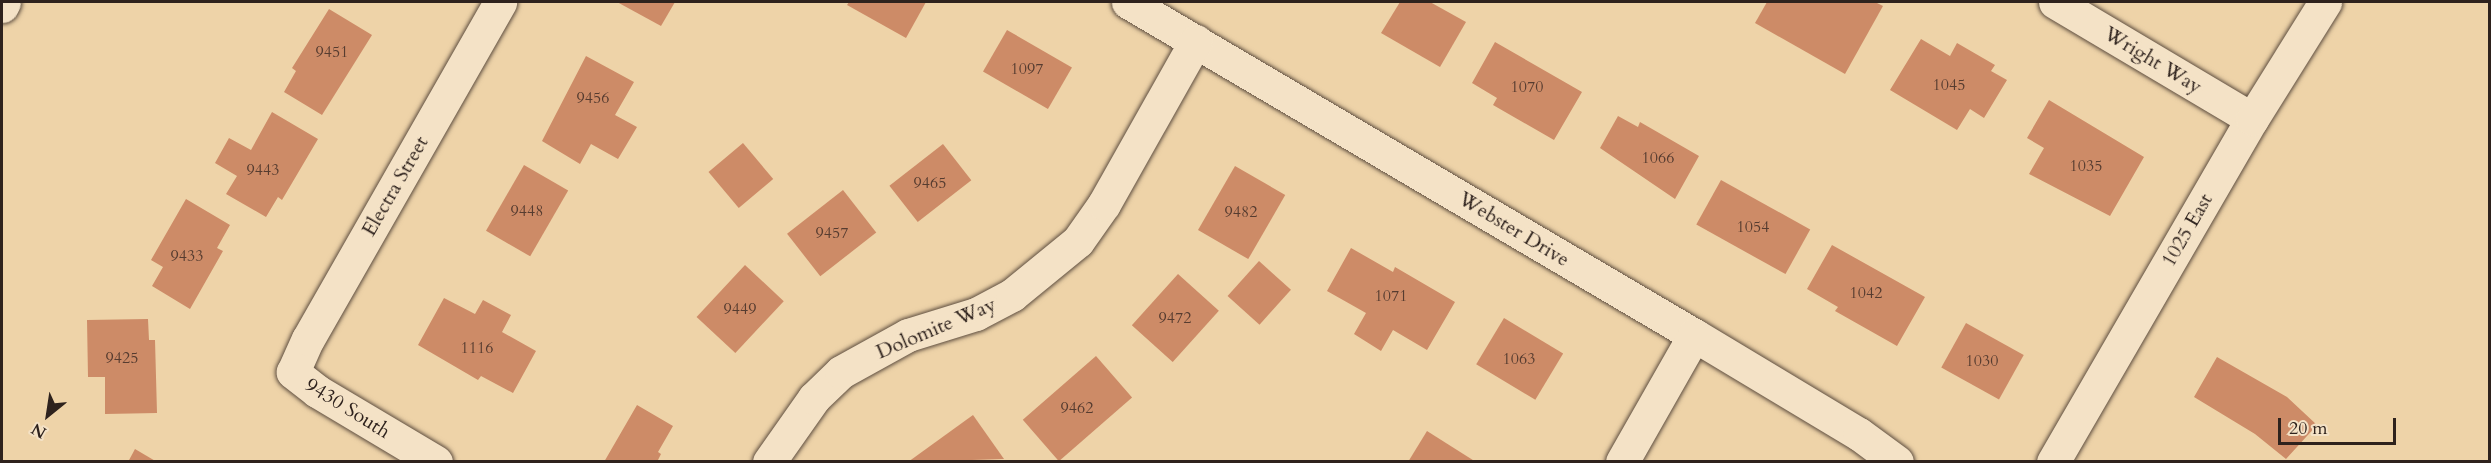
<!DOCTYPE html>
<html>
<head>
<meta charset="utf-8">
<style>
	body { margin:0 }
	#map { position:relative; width:2491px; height:463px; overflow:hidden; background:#eed3a8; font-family:Cardo,serif }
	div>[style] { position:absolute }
	.building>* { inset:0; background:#cd8b67; transform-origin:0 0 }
	.roads { filter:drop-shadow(0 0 2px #5e4e40) drop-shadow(0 0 2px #5e4e40) }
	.minor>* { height:33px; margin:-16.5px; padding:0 16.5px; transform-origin:16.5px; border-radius:16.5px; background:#f4e2c6 }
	span { translate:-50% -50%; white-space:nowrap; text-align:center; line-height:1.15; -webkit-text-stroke:6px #f4e2c6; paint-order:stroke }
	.number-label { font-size:16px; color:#563c30 }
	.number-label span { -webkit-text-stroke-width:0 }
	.street-label { font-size:20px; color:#2e221d }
	.frame { position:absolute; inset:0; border:3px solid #2e221d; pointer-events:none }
	.north { position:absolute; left:18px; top:385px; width:60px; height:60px; -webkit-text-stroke:4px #f4e2c6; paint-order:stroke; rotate:210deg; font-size:16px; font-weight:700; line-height:24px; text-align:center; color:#2e221d }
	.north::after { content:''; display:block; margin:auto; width:21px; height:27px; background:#2e221d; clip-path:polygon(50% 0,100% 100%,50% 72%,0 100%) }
	.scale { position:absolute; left:2278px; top:418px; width:118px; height:27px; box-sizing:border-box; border:3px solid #2e221d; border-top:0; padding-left:8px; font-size:18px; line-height:21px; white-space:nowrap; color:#2e221d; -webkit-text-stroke:4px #f4e2c6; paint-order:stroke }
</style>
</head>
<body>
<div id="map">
	<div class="building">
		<div style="clip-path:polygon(617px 2px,675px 2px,661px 26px)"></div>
		<div style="clip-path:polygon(849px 2px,926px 2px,906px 38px,847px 5px)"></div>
		<div style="clip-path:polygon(1400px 2px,1430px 2px,1466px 22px,1440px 67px,1381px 33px)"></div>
		<div style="clip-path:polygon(1767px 2px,1875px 2px,1883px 6px,1845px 74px,1755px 23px)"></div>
		<div style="clip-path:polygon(329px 9px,372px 35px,322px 115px,284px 92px,296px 71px,292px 68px)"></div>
		<div style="left:1007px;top:30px;width:75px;height:48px;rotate:30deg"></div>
		<div style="clip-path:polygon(1921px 39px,1950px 56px,1957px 43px,1995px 65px,1991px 71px,2007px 80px,1984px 118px,1970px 109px,1957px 130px,1890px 90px)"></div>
		<div style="clip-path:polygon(1495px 42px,1582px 92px,1554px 140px,1493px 105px,1497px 98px,1472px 83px)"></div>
		<div style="clip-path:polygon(586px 56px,634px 82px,615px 115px,637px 127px,618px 159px,591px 144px,580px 164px,542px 141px)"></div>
		<div style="clip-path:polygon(2049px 100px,2144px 157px,2110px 216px,2029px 174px,2044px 148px,2027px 138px)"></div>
		<div style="clip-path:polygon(272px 112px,318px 139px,282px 200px,278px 197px,266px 217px,226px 194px,237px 176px,215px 163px,229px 138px,251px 150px)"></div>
		<div style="clip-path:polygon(1618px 116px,1638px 127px,1640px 122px,1699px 156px,1675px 199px,1600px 148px)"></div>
		<div style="left:743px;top:143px;width:47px;height:45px;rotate:50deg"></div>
		<div style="left:943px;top:144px;width:46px;height:68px;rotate:52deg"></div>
		<div style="left:524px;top:165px;width:51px;height:76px;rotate:30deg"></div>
		<div style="left:1235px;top:166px;width:58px;height:74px;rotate:30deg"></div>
		<div style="left:1721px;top:180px;width:102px;height:51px;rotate:29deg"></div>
		<div style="left:843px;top:190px;width:54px;height:71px;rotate:52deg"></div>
		<div style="clip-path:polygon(186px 199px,230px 225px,217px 248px,223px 251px,190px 309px,152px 286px,163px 267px,151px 260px)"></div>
		<div style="clip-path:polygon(1832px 245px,1925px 297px,1897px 346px,1835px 311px,1838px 307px,1807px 289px)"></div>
		<div style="clip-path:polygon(1351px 248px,1393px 272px,1395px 267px,1455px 302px,1427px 350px,1393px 330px,1381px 351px,1354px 334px,1366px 313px,1327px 291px)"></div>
		<div style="left:1259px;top:261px;width:43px;height:47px;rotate:42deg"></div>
		<div style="left:745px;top:265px;width:53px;height:71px;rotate:43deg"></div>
		<div style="left:1178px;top:274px;width:55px;height:69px;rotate:42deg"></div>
		<div style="clip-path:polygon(444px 298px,475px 314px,483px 300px,511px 315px,502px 332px,536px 351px,513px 393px,481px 376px,478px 380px,418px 345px)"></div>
		<div style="left:1504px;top:318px;width:69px;height:54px;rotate:31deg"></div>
		<div style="clip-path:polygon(148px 319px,149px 340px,155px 340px,157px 413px,105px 414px,105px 377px,88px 377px,87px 320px)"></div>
		<div style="left:1966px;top:323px;width:66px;height:51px;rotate:29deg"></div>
		<div style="left:1096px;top:356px;width:55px;height:97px;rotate:49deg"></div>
		<div style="clip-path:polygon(2217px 357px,2287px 397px,2317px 425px,2286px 459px,2255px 434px,2194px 397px)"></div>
		<div style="clip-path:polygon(637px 405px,673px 426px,658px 452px,661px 454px,657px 462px,604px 462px)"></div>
		<div style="clip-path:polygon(973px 415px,1004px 459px,908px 462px)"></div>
		<div style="clip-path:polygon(1427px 431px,1476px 462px,1408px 462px)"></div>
		<div style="clip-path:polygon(135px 449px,157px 462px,128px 462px)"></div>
	</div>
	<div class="roads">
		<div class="minor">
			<div style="left:1128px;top:2px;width:657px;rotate:30.47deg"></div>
			<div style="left:1694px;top:335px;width:192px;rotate:31deg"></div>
			<div style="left:1859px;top:434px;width:47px;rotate:36.4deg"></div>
			<div style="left:2055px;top:2px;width:229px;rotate:30.7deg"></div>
			<div style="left:2px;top:6px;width:4px;rotate:-63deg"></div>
			<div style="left:436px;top:462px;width:139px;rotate:-149.2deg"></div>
			<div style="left:317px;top:391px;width:31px;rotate:-142deg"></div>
			<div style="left:293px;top:372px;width:36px;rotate:-66deg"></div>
			<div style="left:308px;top:339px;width:388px;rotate:-60.3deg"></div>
			<div style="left:769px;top:462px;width:78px;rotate:-54.9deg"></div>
			<div style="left:814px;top:398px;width:37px;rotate:-44deg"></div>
			<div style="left:841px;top:372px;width:77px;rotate:-28.9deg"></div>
			<div style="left:908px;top:335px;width:71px;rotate:-17.2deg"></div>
			<div style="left:976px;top:314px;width:41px;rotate:-27.8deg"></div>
			<div style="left:1012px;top:295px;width:85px;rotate:-39.3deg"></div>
			<div style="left:1078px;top:241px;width:45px;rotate:-54.9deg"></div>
			<div style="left:1104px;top:204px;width:187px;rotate:-60.6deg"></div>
			<div style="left:1622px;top:462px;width:146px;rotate:-60.4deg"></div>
			<div style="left:2053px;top:462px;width:397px;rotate:-59.9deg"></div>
			<div style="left:2252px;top:119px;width:138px;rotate:-58deg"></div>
		</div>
	</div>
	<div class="number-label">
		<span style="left:332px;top:52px">9451</span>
		<span style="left:1027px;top:69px">1097</span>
		<span style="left:1949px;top:85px">1045</span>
		<span style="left:1527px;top:87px">1070</span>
		<span style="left:593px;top:98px">9456</span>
		<span style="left:1658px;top:158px">1066</span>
		<span style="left:2086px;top:166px">1035</span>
		<span style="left:263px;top:170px">9443</span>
		<span style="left:930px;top:183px">9465</span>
		<span style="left:527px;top:211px">9448</span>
		<span style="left:1241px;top:212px">9482</span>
		<span style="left:1753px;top:227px">1054</span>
		<span style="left:832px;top:233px">9457</span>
		<span style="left:187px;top:256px">9433</span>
		<span style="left:1866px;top:293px">1042</span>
		<span style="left:1391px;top:296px">1071</span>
		<span style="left:740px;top:309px">9449</span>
		<span style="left:1175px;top:318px">9472</span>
		<span style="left:477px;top:348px">1116</span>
		<span style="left:122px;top:358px">9425</span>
		<span style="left:1519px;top:359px">1063</span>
		<span style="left:1982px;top:361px">1030</span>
		<span style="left:1077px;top:408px">9462</span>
	</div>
	<div class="street-label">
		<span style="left:2153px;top:60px;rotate:31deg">Wright Way</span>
		<span style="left:395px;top:186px;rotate:-60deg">Electra Street</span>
		<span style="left:1514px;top:229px;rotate:31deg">Webster Drive</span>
		<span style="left:2187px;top:230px;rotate:-60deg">1025 East</span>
		<span style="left:936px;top:328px;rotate:-23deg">Dolomite Way</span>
		<span style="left:348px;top:408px;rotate:32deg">9430 South</span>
	</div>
	<div class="frame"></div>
	<div class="north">N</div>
	<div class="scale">20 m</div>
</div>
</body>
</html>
